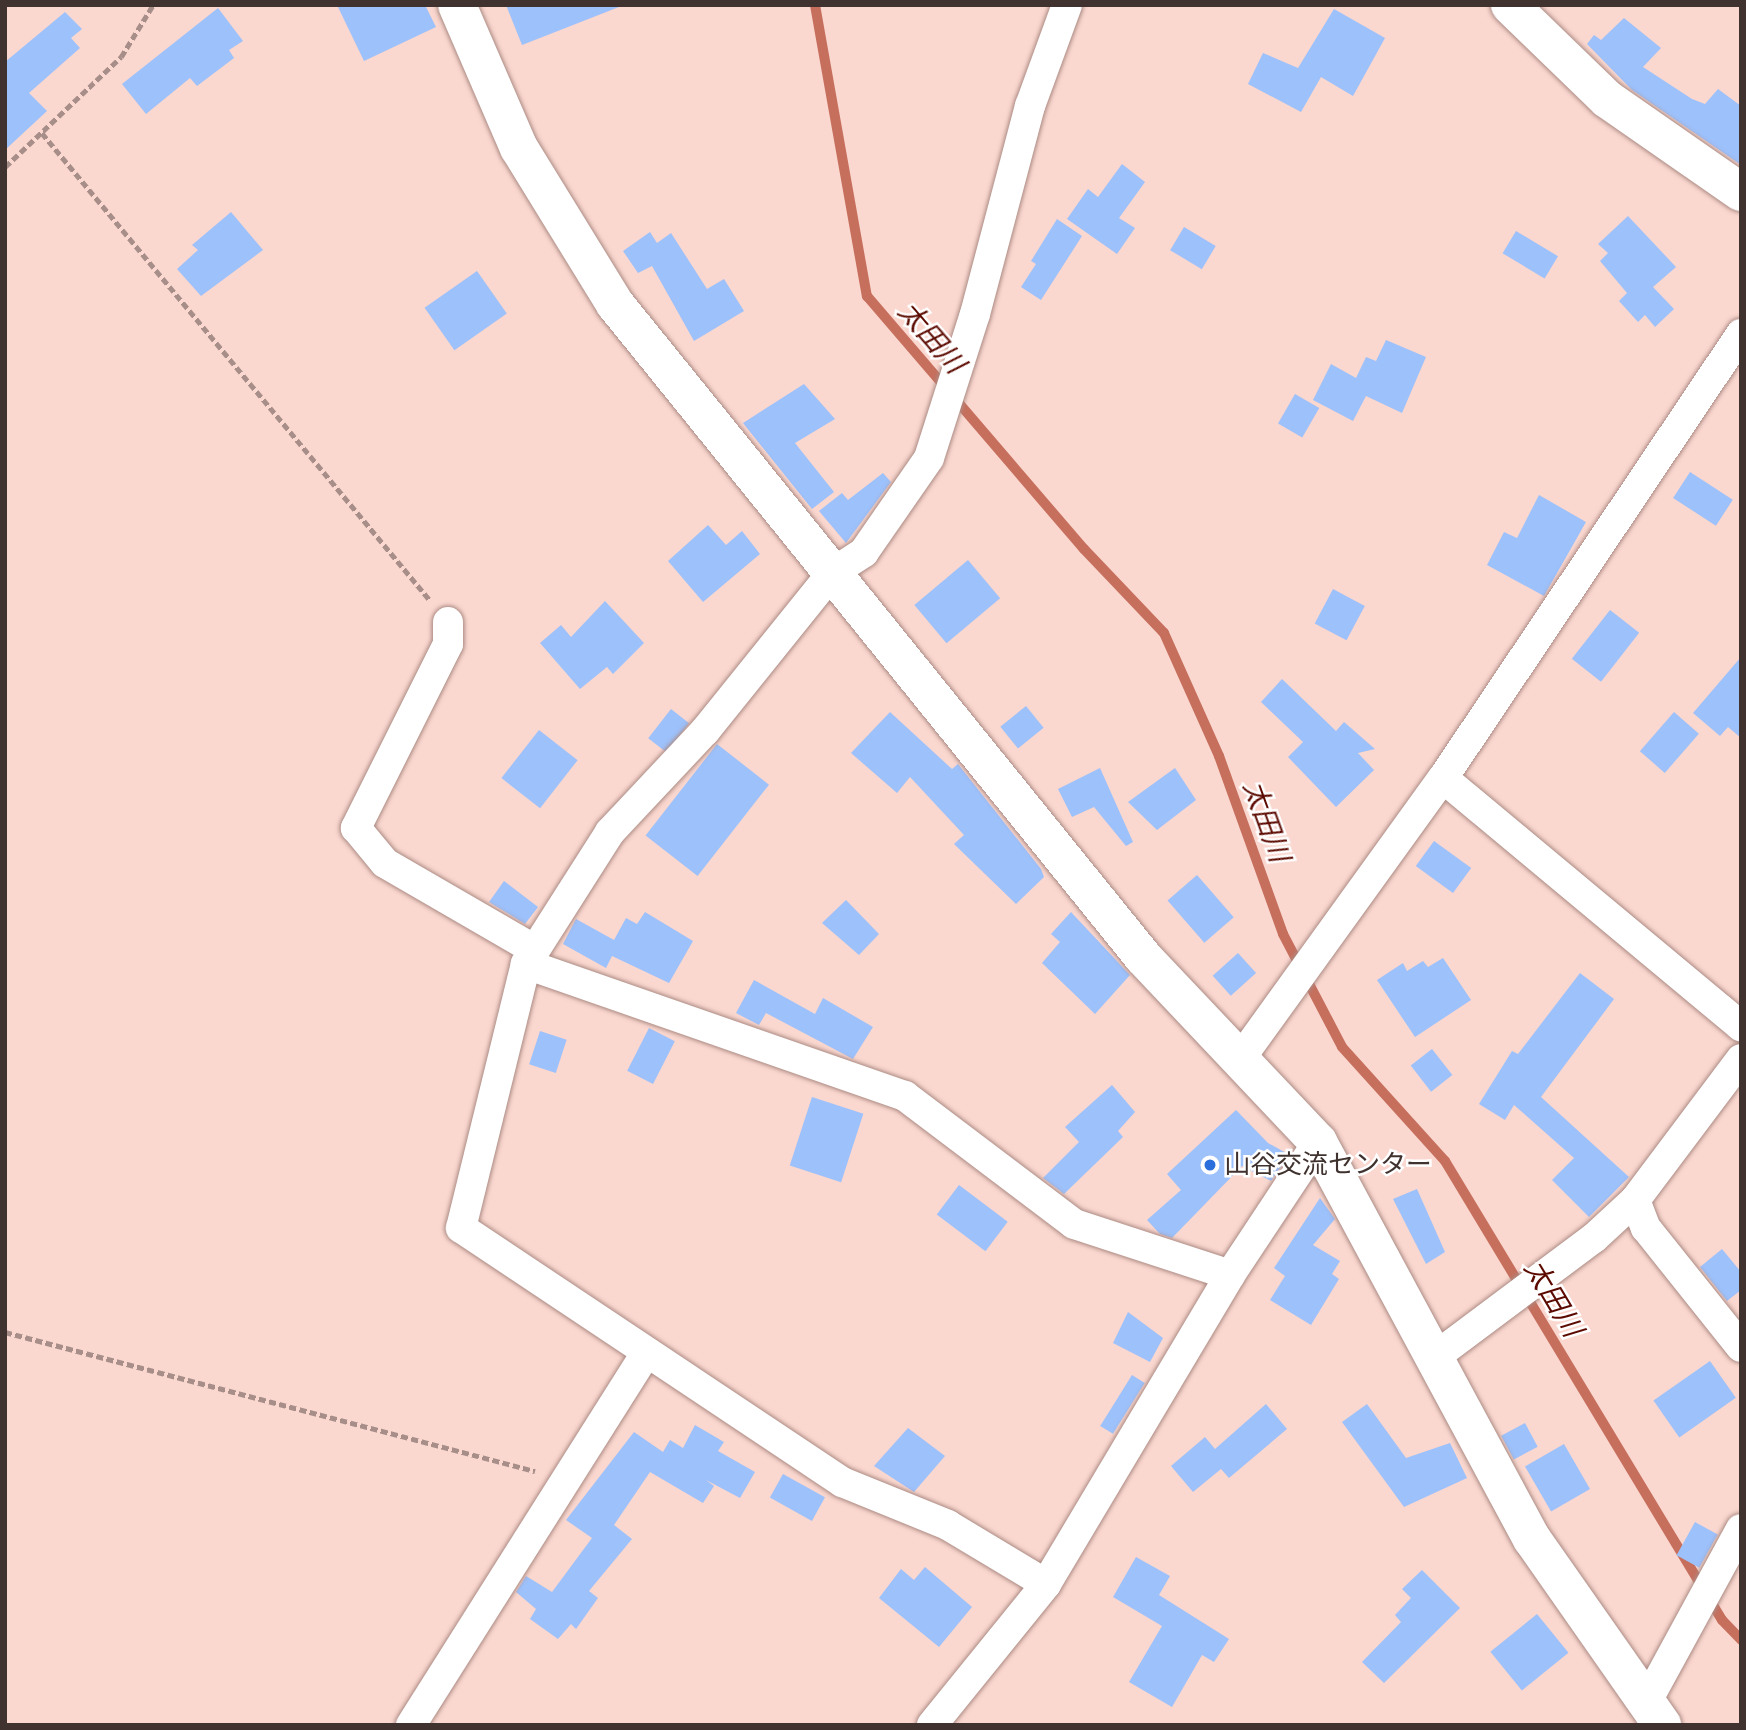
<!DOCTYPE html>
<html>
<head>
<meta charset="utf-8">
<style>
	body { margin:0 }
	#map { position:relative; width:1746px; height:1730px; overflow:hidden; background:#fad7cf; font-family:Cabin,"Noto Sans JP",sans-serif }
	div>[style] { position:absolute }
	.stream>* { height:10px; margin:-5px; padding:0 5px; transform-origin:5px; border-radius:5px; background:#c66f5d }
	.building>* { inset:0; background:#9dc1fb; transform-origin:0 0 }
	.path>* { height:4.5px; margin-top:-2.25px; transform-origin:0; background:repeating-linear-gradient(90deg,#a78e88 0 7px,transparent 0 10.5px) }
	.roads { filter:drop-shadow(0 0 2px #ab8b84) drop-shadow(0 0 2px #ab8b84) }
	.minor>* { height:30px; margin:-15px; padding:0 15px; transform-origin:15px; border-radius:15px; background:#fff }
	.tertiary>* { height:38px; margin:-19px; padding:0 19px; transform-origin:19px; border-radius:19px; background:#fff }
	.secondary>* { height:38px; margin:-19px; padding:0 19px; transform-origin:19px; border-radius:19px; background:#fff }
	.dots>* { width:19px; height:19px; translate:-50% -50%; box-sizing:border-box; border:4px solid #fff; border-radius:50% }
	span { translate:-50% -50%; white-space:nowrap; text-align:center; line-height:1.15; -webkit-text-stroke:5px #fff; paint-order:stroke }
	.poi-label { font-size:26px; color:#3f322f }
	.left { translate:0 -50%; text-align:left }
	.water-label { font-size:28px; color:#5c0a00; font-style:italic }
	.frame { position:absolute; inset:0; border:7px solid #3f322f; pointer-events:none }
</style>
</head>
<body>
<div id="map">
	<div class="stream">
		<div style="left:815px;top:5px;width:296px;rotate:79.9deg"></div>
		<div style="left:867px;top:296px;width:333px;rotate:49.4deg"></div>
		<div style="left:1084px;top:549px;width:116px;rotate:46.4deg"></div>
		<div style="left:1164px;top:633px;width:135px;rotate:65.9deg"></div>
		<div style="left:1219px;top:756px;width:189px;rotate:70.2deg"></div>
		<div style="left:1283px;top:934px;width:127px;rotate:62.4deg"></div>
		<div style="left:1342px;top:1047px;width:154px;rotate:47.9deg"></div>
		<div style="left:1445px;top:1161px;width:536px;rotate:58.89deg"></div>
		<div style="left:1722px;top:1620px;width:28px;rotate:46deg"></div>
	</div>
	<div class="building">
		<div style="clip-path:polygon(337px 5px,425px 5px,436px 27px,364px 61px)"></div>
		<div style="clip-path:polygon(506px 5px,619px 5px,619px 7px,522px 45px)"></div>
		<div style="clip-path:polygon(218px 8px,243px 41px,229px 50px,234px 58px,197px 86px,190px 78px,146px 114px,122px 84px)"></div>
		<div style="clip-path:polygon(1334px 9px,1385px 38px,1353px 96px,1321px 77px,1301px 112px,1248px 84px,1263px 53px,1298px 68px)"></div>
		<div style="clip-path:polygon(65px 12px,82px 29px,71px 38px,80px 48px,29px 93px,47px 111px,5px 150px,5px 62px)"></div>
		<div style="clip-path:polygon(1624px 18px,1661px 48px,1643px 67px,1692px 99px,1705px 104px,1718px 89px,1741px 106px,1741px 165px,1632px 90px,1587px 44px,1594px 35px,1601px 40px)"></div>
		<div style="clip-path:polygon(1122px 164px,1145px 182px,1119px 218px,1135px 228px,1117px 254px,1067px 219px,1088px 189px,1098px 197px)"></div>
		<div style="clip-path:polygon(231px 212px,263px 250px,201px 296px,177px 269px,198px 250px,192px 245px)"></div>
		<div style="clip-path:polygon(1628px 216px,1676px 267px,1653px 287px,1674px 309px,1655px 327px,1645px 315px,1638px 322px,1619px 301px,1627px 293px,1600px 261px,1608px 253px,1598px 244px)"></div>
		<div style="clip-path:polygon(1057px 219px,1082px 236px,1041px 300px,1021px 287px,1036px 264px,1031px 261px)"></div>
		<div style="left:1184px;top:227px;width:37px;height:27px;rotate:31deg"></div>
		<div style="left:1516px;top:231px;width:49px;height:26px;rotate:31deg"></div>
		<div style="clip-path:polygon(650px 232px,657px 243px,671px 233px,707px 289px,724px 279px,744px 311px,694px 341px,652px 266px,638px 273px,623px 251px)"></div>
		<div style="left:477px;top:271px;width:52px;height:64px;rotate:55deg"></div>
		<div style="clip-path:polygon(1386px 340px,1426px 357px,1402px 413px,1366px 396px,1353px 421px,1313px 400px,1331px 364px,1356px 378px,1366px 357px,1376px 361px)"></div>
		<div style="clip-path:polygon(804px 384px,835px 419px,795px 443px,834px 492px,812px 509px,743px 423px)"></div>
		<div style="left:1295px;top:394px;width:28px;height:34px;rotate:30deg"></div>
		<div style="left:1690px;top:472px;width:51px;height:31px;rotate:33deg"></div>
		<div style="clip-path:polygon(883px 473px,891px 482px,846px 543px,819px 511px,842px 493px,848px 500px)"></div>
		<div style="clip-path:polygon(1539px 495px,1586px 522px,1544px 596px,1487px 565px,1504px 532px,1517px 538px)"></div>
		<div style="clip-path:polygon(708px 525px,726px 545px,742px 531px,760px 554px,703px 602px,668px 561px)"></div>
		<div style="left:968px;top:560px;width:50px;height:70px;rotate:50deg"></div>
		<div style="left:1333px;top:589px;width:36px;height:39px;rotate:28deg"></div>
		<div style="clip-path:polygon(605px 601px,644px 643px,613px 674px,607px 667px,580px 689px,540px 643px,561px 625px,571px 637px)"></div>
		<div style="left:1610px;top:610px;width:37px;height:62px;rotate:38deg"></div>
		<div style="clip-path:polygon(1741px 657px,1741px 738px,1728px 727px,1720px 736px,1693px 713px)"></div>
		<div style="clip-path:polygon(1282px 679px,1336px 731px,1344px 722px,1375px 749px,1358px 753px,1374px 770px,1336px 807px,1288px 757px,1303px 742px,1261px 702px)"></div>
		<div style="left:1026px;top:706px;width:28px;height:33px;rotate:51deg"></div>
		<div style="left:671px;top:709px;width:23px;height:37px;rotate:38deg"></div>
		<div style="clip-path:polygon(890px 712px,952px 769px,958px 764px,1041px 869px,1044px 877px,1016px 904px,954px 844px,964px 835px,910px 777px,897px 793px,851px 753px)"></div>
		<div style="left:1674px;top:712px;width:33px;height:52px;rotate:41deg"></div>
		<div style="left:539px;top:730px;width:49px;height:61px;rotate:38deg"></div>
		<div style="left:717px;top:744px;width:66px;height:116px;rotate:38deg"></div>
		<div style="clip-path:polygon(1100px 768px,1133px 842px,1126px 846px,1094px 807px,1072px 817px,1058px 789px)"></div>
		<div style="clip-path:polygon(1175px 768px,1196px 800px,1157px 830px,1128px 802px)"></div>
		<div style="left:1434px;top:841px;width:46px;height:31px;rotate:36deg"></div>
		<div style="left:1197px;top:875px;width:56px;height:39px;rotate:49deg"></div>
		<div style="clip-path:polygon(504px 881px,538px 907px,525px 924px,489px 902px)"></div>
		<div style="clip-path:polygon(846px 900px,879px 934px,859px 955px,822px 923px)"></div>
		<div style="clip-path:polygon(645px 912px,693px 941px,669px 983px,612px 956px,606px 968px,563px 944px,576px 919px,614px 940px,626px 918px,637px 924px)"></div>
		<div style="clip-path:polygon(1071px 912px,1130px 975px,1095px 1014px,1042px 963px,1060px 942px,1051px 934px)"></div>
		<div style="left:1238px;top:953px;width:27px;height:34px;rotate:48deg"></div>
		<div style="clip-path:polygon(1443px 958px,1471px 1000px,1415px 1037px,1377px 980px,1403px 963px,1407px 971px,1423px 961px,1428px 967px)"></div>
		<div style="clip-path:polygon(1580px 973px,1614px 999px,1541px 1097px,1629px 1177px,1589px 1217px,1552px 1180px,1574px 1158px,1514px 1105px,1505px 1120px,1479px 1104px,1512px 1051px,1518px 1054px)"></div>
		<div style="clip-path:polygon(754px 980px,815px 1014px,823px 998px,873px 1027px,853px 1059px,766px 1013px,759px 1025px,736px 1013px)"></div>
		<div style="left:649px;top:1028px;width:29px;height:48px;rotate:27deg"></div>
		<div style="left:540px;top:1031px;width:28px;height:35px;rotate:18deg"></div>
		<div style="left:1432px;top:1049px;width:33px;height:27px;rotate:52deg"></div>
		<div style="clip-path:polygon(1112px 1085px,1135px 1112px,1118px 1131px,1123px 1137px,1064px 1194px,1043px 1178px,1079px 1142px,1065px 1127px)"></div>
		<div style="left:812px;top:1097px;width:54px;height:72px;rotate:18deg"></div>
		<div style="clip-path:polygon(1236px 1110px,1268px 1143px,1288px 1154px,1283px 1164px,1271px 1181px,1242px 1166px,1172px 1238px,1160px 1234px,1147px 1220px,1181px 1190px,1167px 1174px)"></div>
		<div style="left:959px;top:1185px;width:61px;height:37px;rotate:37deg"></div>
		<div style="clip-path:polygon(1417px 1189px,1445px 1252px,1426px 1264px,1393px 1199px)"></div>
		<div style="clip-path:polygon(1320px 1198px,1335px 1219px,1313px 1245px,1340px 1261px,1332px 1274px,1339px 1279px,1311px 1325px,1270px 1300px,1285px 1276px,1274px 1268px)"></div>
		<div style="clip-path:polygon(1722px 1249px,1741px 1272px,1741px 1290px,1727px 1301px,1700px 1267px)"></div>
		<div style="clip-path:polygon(1128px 1312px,1163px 1338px,1150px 1362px,1113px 1343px)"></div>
		<div style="left:1710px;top:1361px;width:45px;height:69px;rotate:55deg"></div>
		<div style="left:1132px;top:1375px;width:15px;height:60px;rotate:32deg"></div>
		<div style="clip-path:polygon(1266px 1404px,1287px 1429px,1229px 1478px,1221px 1469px,1193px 1492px,1171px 1466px,1205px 1437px,1215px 1449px)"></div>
		<div style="clip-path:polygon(1367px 1404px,1406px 1458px,1450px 1443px,1467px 1478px,1404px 1507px,1342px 1422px)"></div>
		<div style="left:1525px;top:1423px;width:27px;height:27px;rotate:62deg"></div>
		<div style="clip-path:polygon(695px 1425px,724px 1442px,718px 1451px,755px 1472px,740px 1498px,706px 1480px,714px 1486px,703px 1503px,650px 1472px,614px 1525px,632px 1539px,589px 1591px,598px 1598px,576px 1629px,571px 1624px,558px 1639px,530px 1619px,536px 1609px,516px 1592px,526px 1576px,552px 1592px,592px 1538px,566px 1520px,634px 1432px,663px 1452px,670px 1440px,683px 1448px)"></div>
		<div style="clip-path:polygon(908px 1428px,945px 1456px,914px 1492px,874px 1466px)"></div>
		<div style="left:1564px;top:1444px;width:52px;height:45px;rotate:60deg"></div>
		<div style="left:783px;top:1474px;width:48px;height:27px;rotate:29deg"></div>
		<div style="left:1695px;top:1522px;width:26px;height:38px;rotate:29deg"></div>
		<div style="clip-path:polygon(1136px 1557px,1170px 1576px,1159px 1595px,1229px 1639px,1214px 1662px,1202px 1655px,1172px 1707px,1129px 1682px,1162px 1626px,1113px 1597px)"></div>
		<div style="clip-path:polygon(925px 1567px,972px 1607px,939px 1647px,879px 1598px,901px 1569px,914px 1580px)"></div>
		<div style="clip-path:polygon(1422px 1570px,1460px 1608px,1384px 1683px,1362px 1662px,1401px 1622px,1395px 1615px,1411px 1598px,1402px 1589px)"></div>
		<div style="left:1537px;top:1614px;width:50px;height:60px;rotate:51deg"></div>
	</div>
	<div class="path">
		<div style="left:42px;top:133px;width:606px;rotate:50.29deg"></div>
		<div style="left:5px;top:167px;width:160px;rotate:-43.5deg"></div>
		<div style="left:121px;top:57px;width:61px;rotate:-58.4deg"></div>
		<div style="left:5px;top:1332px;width:548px;rotate:14.7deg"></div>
	</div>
	<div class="roads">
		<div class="minor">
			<div style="left:448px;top:622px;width:22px;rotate:90deg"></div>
			<div style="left:448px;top:644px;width:206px;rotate:116.6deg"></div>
			<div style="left:356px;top:828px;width:45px;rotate:50.4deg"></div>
			<div style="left:385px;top:863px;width:173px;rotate:30.1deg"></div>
			<div style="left:1443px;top:778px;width:388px;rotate:39.8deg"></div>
			<div style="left:526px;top:964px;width:401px;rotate:19.2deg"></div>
			<div style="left:905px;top:1096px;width:212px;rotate:37.1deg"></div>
			<div style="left:1074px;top:1224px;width:164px;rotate:18.1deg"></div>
			<div style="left:1240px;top:1059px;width:347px;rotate:-54.2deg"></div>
			<div style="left:1443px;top:778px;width:535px;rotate:-56.13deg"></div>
			<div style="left:1741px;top:1059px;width:176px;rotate:126.9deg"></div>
			<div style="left:1635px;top:1200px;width:30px;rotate:69deg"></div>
			<div style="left:1646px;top:1228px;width:152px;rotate:51.4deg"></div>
			<div style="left:1436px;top:1356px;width:197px;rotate:-36.8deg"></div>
			<div style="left:1594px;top:1238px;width:56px;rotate:-42.8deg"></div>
			<div style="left:1046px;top:1584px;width:114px;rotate:-149deg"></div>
			<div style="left:948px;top:1525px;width:114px;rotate:-157.9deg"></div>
			<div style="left:842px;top:1482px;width:458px;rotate:-146.3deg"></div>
			<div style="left:461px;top:1228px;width:272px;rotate:-76.2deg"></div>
			<div style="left:526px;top:964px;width:156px;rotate:-57.5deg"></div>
			<div style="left:610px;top:832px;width:139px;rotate:-46.8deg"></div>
			<div style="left:705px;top:731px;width:203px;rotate:-51.2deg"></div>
			<div style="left:832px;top:573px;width:38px;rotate:-33deg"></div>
			<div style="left:864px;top:552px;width:114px;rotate:-55.3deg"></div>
			<div style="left:929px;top:458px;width:151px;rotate:-72.3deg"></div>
			<div style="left:975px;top:314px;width:215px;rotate:-75.2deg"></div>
			<div style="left:1030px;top:106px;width:108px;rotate:-69.9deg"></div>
			<div style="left:1646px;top:1703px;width:198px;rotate:-61.4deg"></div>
			<div style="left:411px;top:1725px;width:441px;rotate:-57.7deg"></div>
			<div style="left:932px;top:1725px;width:181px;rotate:-51deg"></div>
			<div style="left:1046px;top:1584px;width:360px;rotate:-59.2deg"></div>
			<div style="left:1230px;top:1275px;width:159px;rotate:-56.5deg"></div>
		</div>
		<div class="tertiary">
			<div style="left:1510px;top:5px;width:135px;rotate:44.1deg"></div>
			<div style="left:1607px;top:99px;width:163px;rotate:34.8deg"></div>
		</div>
		<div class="secondary">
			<div style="left:457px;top:5px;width:156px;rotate:66.6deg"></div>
			<div style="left:519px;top:148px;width:183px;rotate:58.4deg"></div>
			<div style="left:615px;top:304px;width:840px;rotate:51.04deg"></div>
			<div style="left:1143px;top:957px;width:255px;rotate:46.6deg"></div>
			<div style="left:1318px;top:1142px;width:451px;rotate:61.7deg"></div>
			<div style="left:1532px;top:1539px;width:227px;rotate:55deg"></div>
		</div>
	</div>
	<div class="dots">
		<div style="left:1210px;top:1165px;background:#2a6fdc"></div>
	</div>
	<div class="poi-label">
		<span class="left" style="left:1224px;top:1165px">山谷交流センター</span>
	</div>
	<div class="water-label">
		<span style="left:932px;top:337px;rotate:49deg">太田川</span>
		<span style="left:1267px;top:821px;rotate:70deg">太田川</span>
		<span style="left:1554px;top:1298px;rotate:59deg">太田川</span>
	</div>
	<div class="frame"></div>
</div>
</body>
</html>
